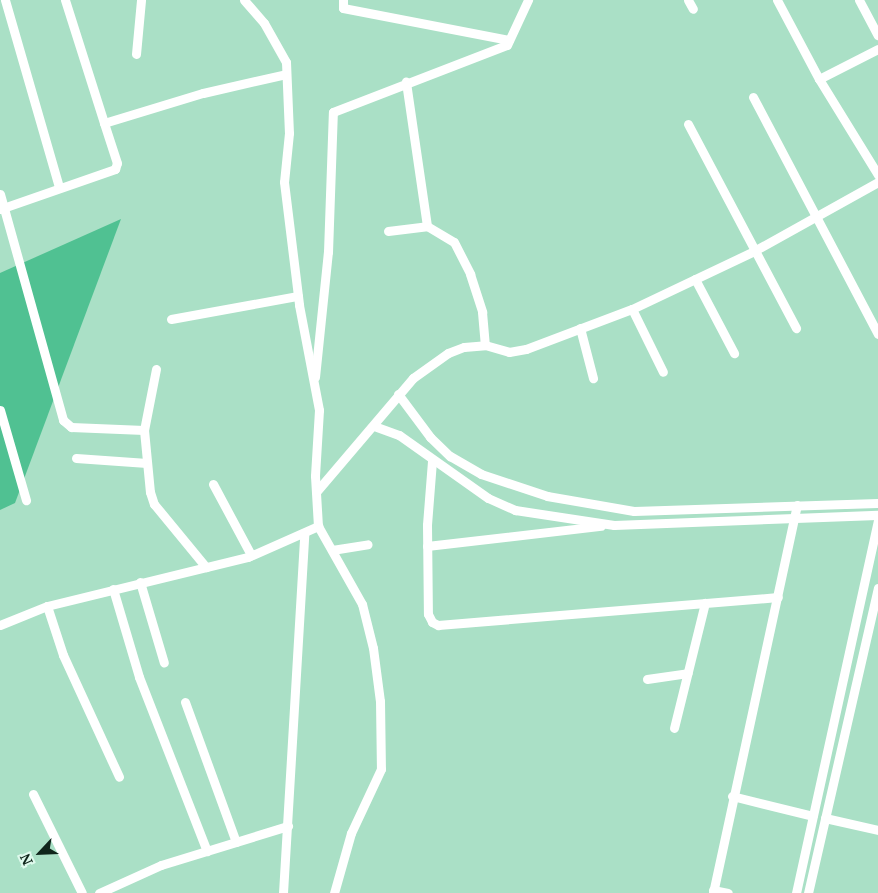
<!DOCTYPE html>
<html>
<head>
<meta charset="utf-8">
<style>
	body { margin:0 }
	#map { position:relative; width:878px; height:893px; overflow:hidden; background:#aae0c6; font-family:"Noto Serif",serif }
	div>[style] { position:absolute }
	.green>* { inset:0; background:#50c192 }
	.street>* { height:9px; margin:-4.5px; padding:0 4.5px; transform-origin:4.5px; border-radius:4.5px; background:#fff }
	span { translate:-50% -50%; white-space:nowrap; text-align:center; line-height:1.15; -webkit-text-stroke:5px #dffaed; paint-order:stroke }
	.north { position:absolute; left:15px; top:828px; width:50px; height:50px; -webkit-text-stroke:4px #dffaed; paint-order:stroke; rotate:245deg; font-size:14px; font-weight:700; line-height:20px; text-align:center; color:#0f251b }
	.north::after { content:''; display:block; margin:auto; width:18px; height:22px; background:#0f251b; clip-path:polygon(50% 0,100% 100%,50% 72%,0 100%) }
</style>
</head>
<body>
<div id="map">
	<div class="green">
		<div style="clip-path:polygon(121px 219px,15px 503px,0 510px,0 273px)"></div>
	</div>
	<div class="street">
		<div style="left:5px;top:0;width:195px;rotate:73.9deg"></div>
		<div style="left:65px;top:0;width:129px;rotate:72.4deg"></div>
		<div style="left:104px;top:123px;width:103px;rotate:-16.9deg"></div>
		<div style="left:203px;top:93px;width:85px;rotate:-12.9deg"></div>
		<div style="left:244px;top:0;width:30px;rotate:49deg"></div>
		<div style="left:264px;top:23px;width:45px;rotate:60.6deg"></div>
		<div style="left:286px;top:62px;width:71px;rotate:87.6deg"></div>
		<div style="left:289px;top:133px;width:49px;rotate:95.8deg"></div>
		<div style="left:284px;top:182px;width:124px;rotate:83deg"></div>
		<div style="left:299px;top:305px;width:107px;rotate:79.2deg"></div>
		<div style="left:319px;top:410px;width:66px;rotate:93.5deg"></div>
		<div style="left:315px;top:476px;width:50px;rotate:86.6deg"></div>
		<div style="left:318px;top:526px;width:90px;rotate:60.6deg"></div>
		<div style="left:362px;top:604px;width:45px;rotate:76deg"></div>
		<div style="left:373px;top:648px;width:53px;rotate:82.5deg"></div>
		<div style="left:380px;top:701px;width:68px;rotate:89.2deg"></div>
		<div style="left:381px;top:769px;width:71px;rotate:115.1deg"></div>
		<div style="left:351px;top:833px;width:62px;rotate:105.8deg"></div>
		<div style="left:343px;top:0;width:8px;rotate:90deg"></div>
		<div style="left:343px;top:8px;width:169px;rotate:10.9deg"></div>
		<div style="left:688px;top:0;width:10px;rotate:61deg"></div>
		<div style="left:777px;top:0;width:89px;rotate:62deg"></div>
		<div style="left:819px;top:79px;width:113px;rotate:58.4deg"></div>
		<div style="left:859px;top:0;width:40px;rotate:62deg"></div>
		<div style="left:136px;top:54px;width:54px;rotate:-84.7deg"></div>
		<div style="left:819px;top:79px;width:66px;rotate:-27deg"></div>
		<div style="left:753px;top:97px;width:268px;rotate:62.2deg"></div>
		<div style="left:688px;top:124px;width:231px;rotate:62.1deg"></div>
		<div style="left:0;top:194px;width:235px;rotate:74.4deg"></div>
		<div style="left:63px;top:420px;width:11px;rotate:41deg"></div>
		<div style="left:71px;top:427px;width:73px;rotate:2.4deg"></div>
		<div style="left:0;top:209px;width:122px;rotate:-19.2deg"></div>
		<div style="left:115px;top:169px;width:6px;rotate:-72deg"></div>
		<div style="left:117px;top:163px;width:42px;rotate:-108deg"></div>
		<div style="left:427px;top:226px;width:31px;rotate:31deg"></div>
		<div style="left:454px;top:242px;width:36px;rotate:63deg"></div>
		<div style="left:470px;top:274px;width:40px;rotate:72deg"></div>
		<div style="left:482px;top:312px;width:33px;rotate:85deg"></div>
		<div style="left:388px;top:231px;width:39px;rotate:-7deg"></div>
		<div style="left:427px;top:226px;width:146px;rotate:-98.3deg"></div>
		<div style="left:695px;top:279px;width:84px;rotate:62.2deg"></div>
		<div style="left:632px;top:309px;width:70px;rotate:63.8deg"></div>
		<div style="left:171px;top:319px;width:129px;rotate:-10.3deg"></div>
		<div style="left:580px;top:328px;width:52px;rotate:75.4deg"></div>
		<div style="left:156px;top:369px;width:62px;rotate:101.1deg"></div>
		<div style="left:144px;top:430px;width:62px;rotate:84.5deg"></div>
		<div style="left:150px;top:492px;width:13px;rotate:72deg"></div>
		<div style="left:154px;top:504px;width:82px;rotate:50.5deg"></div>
		<div style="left:315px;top:377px;width:126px;rotate:-84.1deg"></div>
		<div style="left:328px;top:252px;width:140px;rotate:-88deg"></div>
		<div style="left:333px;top:112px;width:186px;rotate:-21.1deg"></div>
		<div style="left:507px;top:45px;width:50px;rotate:-65deg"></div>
		<div style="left:398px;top:394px;width:54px;rotate:53.3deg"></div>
		<div style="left:430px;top:437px;width:28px;rotate:44deg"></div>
		<div style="left:450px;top:456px;width:36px;rotate:30deg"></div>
		<div style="left:481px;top:474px;width:70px;rotate:18.4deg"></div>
		<div style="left:547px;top:496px;width:88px;rotate:9.8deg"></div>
		<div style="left:634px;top:511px;width:244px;rotate:-1.9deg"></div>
		<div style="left:0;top:410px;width:94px;rotate:73.9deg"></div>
		<div style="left:374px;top:426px;width:27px;rotate:20deg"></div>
		<div style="left:399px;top:435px;width:109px;rotate:35.3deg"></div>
		<div style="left:488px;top:498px;width:30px;rotate:24deg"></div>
		<div style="left:515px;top:510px;width:100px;rotate:8.6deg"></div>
		<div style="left:614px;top:525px;width:264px;rotate:-2.2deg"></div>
		<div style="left:76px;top:458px;width:71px;rotate:4deg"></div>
		<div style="left:432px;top:461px;width:64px;rotate:94.5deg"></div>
		<div style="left:427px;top:525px;width:89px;rotate:89.4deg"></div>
		<div style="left:428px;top:614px;width:9px;rotate:63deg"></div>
		<div style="left:432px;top:622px;width:7px;rotate:27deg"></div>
		<div style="left:438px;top:625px;width:341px;rotate:-4.7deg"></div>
		<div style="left:213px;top:484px;width:81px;rotate:61.8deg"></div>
		<div style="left:316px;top:492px;width:150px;rotate:-49.6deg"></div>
		<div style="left:413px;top:378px;width:43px;rotate:-35.5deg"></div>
		<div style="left:448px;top:353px;width:17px;rotate:-21deg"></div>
		<div style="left:464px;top:347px;width:21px;rotate:-5deg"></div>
		<div style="left:485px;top:345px;width:25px;rotate:16deg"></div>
		<div style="left:509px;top:352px;width:17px;rotate:-10deg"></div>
		<div style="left:526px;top:349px;width:113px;rotate:-20.7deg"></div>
		<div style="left:632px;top:309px;width:135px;rotate:-25.4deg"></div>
		<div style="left:754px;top:251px;width:142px;rotate:-29.1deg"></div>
		<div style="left:427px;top:546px;width:175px;rotate:-6.6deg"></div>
		<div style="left:332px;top:550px;width:36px;rotate:-9deg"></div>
		<div style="left:140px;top:582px;width:84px;rotate:73.5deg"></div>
		<div style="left:113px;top:589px;width:92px;rotate:73.5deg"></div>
		<div style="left:139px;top:677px;width:187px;rotate:68.7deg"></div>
		<div style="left:47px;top:606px;width:52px;rotate:71.9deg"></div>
		<div style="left:63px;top:655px;width:134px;rotate:65.3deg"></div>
		<div style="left:0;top:625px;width:51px;rotate:-22deg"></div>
		<div style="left:47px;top:606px;width:207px;rotate:-13.7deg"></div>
		<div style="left:248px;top:557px;width:77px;rotate:-23.9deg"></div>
		<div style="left:647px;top:679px;width:41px;rotate:-8.3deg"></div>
		<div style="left:185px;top:702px;width:149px;rotate:70deg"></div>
		<div style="left:674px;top:728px;width:129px;rotate:-76.1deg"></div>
		<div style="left:33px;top:794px;width:110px;rotate:63.7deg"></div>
		<div style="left:732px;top:796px;width:83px;rotate:13.9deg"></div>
		<div style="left:825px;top:818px;width:54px;rotate:12.8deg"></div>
		<div style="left:713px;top:890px;width:15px;rotate:11deg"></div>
		<div style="left:99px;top:893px;width:68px;rotate:-24.3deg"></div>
		<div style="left:161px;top:865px;width:133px;rotate:-17.1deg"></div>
		<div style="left:283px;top:893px;width:359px;rotate:-86.6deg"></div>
		<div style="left:713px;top:893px;width:397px;rotate:-77.8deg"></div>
		<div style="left:796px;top:893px;width:381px;rotate:-77.6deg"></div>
		<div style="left:808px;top:893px;width:313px;rotate:-77.1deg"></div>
	</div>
	<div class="north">N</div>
</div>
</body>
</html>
